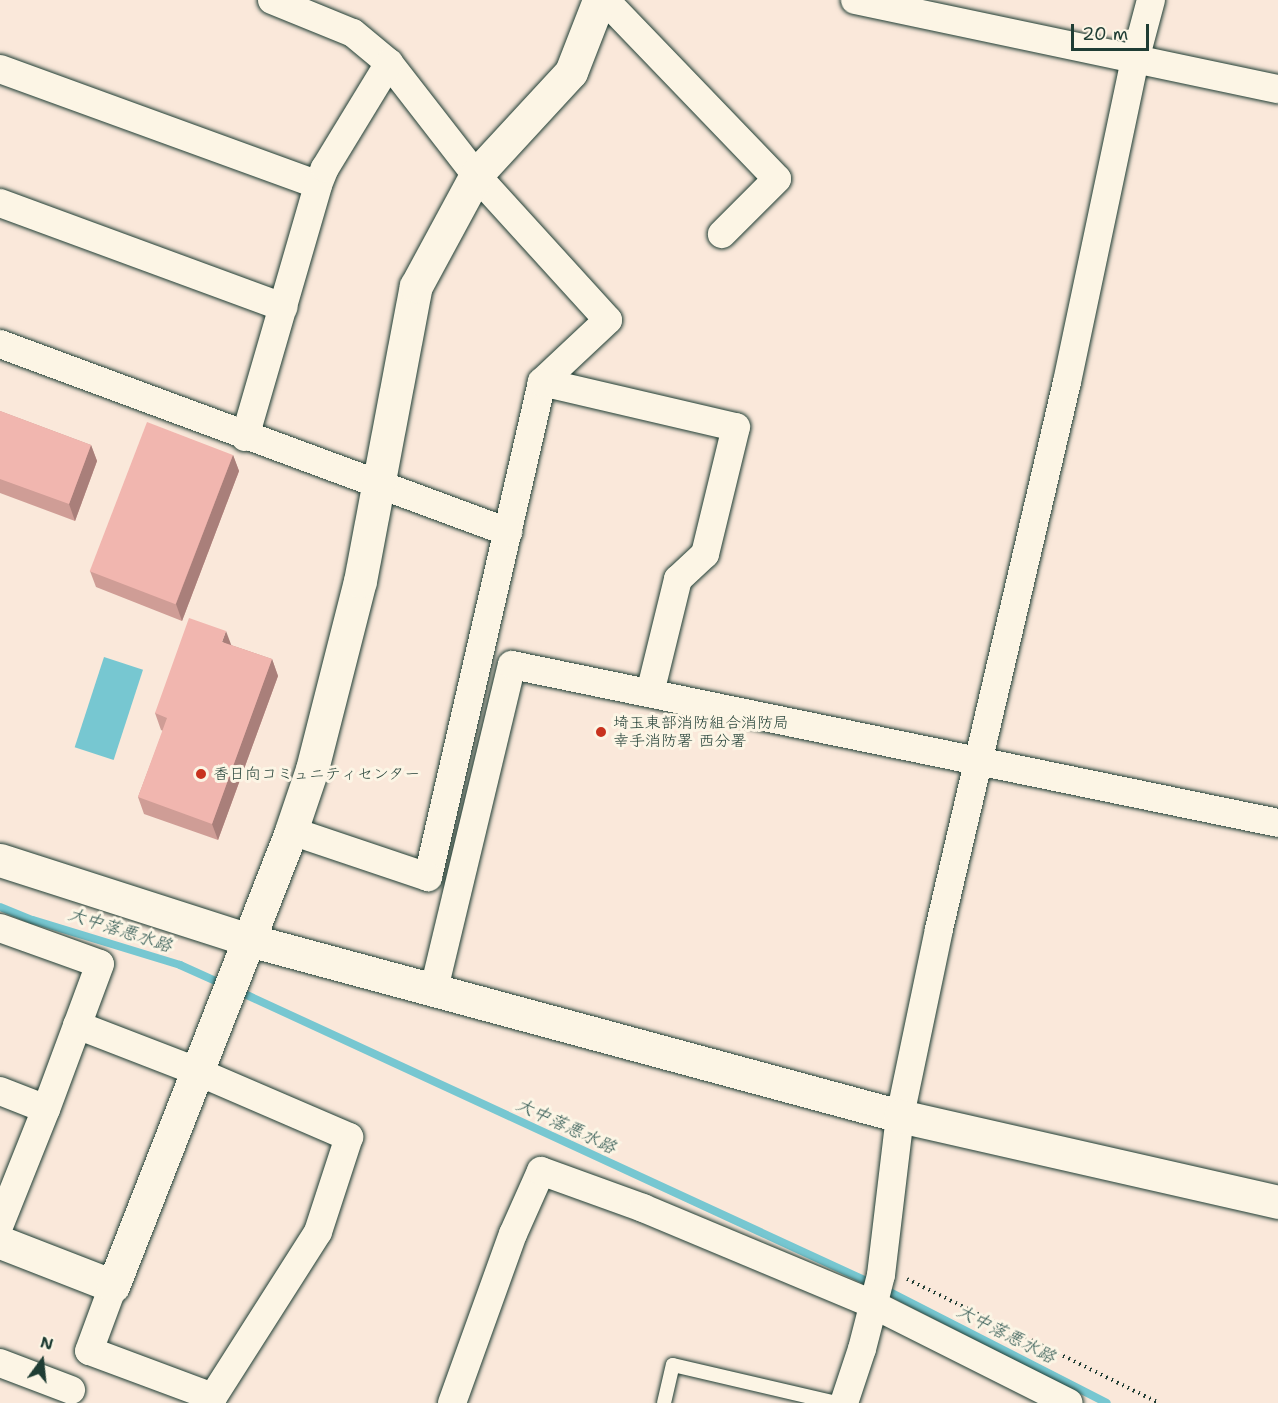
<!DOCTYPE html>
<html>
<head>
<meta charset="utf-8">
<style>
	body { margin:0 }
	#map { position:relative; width:1278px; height:1403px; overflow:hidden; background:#fae8da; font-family:"Shantell Sans","Klee One",sans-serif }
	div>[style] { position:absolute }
	.water>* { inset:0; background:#77c7d1; transform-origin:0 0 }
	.stream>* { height:8px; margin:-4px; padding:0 4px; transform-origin:4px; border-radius:4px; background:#77c7d1 }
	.path>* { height:4px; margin-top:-2px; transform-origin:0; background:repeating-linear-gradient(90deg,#1f3d34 0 1.5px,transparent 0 6px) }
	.roads { filter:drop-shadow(0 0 2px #1f3d34) drop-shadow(0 0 2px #1f3d34) }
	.lane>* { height:14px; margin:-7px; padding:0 7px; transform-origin:7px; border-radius:7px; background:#fcf5e5 }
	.street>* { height:28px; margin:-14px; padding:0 14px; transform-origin:14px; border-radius:14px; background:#fcf5e5 }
	.secondary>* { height:33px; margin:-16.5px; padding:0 16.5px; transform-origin:16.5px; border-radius:16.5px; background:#fcf5e5 }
	.wall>* { inset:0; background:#cf9d96 }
	.shaded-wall>* { inset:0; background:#a97f7a }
	.building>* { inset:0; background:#f1b6af; transform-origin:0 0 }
	.dots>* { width:16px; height:16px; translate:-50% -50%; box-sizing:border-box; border:3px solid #fcf5e5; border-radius:50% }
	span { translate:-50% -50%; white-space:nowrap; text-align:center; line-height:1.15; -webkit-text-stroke:6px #fcf5e5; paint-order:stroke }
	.poi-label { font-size:16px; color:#1f3d34 }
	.left { translate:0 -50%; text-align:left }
	.water-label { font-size:18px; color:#315953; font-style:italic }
	.north { position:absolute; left:12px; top:1331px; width:60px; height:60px; -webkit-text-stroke:4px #fcf5e5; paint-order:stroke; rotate:15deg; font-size:16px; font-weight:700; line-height:24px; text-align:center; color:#1f3d34 }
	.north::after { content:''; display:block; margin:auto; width:21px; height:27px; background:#1f3d34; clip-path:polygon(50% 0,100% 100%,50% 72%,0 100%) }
	.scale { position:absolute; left:1071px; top:24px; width:78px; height:27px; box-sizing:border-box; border:3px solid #1f3d34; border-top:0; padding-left:8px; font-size:18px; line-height:21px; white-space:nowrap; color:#1f3d34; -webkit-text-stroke:4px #fcf5e5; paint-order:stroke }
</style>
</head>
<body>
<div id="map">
	<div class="water">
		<div style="left:104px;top:657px;width:41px;height:95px;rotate:18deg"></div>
	</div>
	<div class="stream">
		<div style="left:0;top:907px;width:35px;rotate:22deg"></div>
		<div style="left:33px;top:920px;width:154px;rotate:17deg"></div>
		<div style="left:180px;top:965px;width:46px;rotate:24.3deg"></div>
		<div style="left:236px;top:990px;width:702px;rotate:24.78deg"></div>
		<div style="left:884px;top:1289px;width:250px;rotate:27.1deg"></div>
	</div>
	<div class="path">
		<div style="left:907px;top:1279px;width:281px;rotate:26.2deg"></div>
	</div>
	<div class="roads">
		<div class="lane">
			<div style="left:664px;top:1403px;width:39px;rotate:-77deg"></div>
			<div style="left:673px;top:1365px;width:167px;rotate:13.1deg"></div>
		</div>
		<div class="street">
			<div style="left:272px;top:0;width:87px;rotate:22.2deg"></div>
			<div style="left:353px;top:33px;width:47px;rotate:39.8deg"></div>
			<div style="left:389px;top:63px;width:142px;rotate:52.2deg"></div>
			<div style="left:476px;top:175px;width:196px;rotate:47.7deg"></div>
			<div style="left:608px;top:320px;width:91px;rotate:136.8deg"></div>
			<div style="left:542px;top:382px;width:508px;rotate:102.97deg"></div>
			<div style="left:428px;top:877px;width:145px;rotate:-161.4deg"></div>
			<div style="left:605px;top:0;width:248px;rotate:46.1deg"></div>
			<div style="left:777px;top:179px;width:78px;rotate:135deg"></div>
			<div style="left:855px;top:0;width:432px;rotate:11.9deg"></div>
			<div style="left:0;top:69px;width:338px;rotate:20deg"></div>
			<div style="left:0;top:203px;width:302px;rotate:20.2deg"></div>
			<div style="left:0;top:344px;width:542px;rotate:20.31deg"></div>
			<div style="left:542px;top:382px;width:199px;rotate:13.1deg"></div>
			<div style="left:736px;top:427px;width:131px;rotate:103.7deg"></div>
			<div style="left:705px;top:554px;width:37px;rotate:137deg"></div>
			<div style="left:678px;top:579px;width:117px;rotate:103.8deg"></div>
			<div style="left:245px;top:437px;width:262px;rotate:-73.8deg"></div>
			<div style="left:318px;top:185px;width:18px;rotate:-68deg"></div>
			<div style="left:325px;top:168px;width:123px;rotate:-58.6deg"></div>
			<div style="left:0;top:928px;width:106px;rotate:19.8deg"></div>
			<div style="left:100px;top:964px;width:155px;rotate:110.4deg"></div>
			<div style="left:434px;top:989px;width:333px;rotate:-76.5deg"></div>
			<div style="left:512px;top:665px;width:782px;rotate:11.65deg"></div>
			<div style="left:77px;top:1025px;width:128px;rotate:21.1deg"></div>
			<div style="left:196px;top:1071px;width:167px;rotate:23.3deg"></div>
			<div style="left:349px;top:1137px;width:100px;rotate:108.1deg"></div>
			<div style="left:318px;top:1232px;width:196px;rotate:122.5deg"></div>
			<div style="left:213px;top:1397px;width:132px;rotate:-159.6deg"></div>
			<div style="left:89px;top:1351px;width:69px;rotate:-69.7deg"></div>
			<div style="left:0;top:1091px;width:49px;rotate:21.4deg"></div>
			<div style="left:46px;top:1109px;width:124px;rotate:111.8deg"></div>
			<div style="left:0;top:1363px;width:76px;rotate:20.8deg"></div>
			<div style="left:452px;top:1403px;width:180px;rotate:-70.2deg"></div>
			<div style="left:513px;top:1234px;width:69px;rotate:-66deg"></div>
			<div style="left:541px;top:1171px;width:109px;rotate:19.9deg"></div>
			<div style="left:643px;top:1208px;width:248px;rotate:22.7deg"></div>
			<div style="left:872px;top:1304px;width:220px;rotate:26.7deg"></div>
			<div style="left:844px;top:1403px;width:57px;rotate:-71.6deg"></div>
			<div style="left:862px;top:1349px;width:76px;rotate:-75.6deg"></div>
			<div style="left:881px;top:1275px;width:160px;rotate:-83.2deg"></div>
			<div style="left:900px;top:1116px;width:191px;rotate:-78.2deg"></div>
			<div style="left:939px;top:929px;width:562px;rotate:-76.83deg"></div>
			<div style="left:1067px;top:382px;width:329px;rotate:-78.1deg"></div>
			<div style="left:1135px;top:60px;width:62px;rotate:-75.1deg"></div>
		</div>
		<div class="secondary">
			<div style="left:0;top:860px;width:262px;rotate:17.8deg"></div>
			<div style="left:249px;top:940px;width:674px;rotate:15.13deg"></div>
			<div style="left:900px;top:1116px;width:388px;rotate:12.8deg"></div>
			<div style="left:0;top:1242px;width:121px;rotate:21.3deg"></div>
			<div style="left:113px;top:1286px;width:489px;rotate:-68.6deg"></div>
			<div style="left:291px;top:831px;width:65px;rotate:-71.3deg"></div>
			<div style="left:312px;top:769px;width:194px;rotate:-75.7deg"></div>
			<div style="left:360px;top:581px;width:300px;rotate:-79.3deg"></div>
			<div style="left:416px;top:286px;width:126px;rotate:-61.6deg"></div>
			<div style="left:476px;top:175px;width:140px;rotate:-47.3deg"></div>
			<div style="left:571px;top:72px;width:77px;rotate:-68.7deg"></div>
		</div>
	</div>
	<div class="wall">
		<div style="clip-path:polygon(0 411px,91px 445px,97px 461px,75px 521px,0 493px)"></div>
		<div style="clip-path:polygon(233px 455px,239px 471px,182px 621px,96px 587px,90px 571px)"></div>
		<div style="clip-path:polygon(231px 645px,272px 659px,278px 676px,218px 840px,144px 814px,138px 797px,163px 731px,161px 730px,155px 713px)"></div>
	</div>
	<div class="shaded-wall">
		<div style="clip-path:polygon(91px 445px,97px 461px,75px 521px,69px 504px)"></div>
		<div style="clip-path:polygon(233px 455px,239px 471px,182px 621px,176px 604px)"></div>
		<div style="clip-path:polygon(226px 631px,232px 647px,222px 642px)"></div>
		<div style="clip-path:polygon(272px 659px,278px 676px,218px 840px,212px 824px)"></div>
	</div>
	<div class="building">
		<div style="clip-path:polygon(0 411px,91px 445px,69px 504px,0 479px)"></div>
		<div style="left:147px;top:422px;width:92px;height:160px;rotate:21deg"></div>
		<div style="clip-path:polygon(189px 618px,226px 631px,222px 642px,272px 659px,212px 824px,138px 797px,167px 718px,155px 713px)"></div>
	</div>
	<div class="dots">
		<div style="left:601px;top:732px;background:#c8321e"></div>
		<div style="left:201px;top:774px;background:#c8321e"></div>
	</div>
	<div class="poi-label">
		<span class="left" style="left:613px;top:732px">埼玉東部消防組合消防局<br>幸手消防署 西分署</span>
		<span class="left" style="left:213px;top:774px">香日向コミュニティセンター</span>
	</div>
	<div class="water-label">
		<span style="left:120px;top:930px;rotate:18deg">大中落悪水路</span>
		<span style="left:566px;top:1126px;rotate:25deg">大中落悪水路</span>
		<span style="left:1006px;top:1334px;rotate:27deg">大中落悪水路</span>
	</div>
	<div class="north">N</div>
	<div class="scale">20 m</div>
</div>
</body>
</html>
